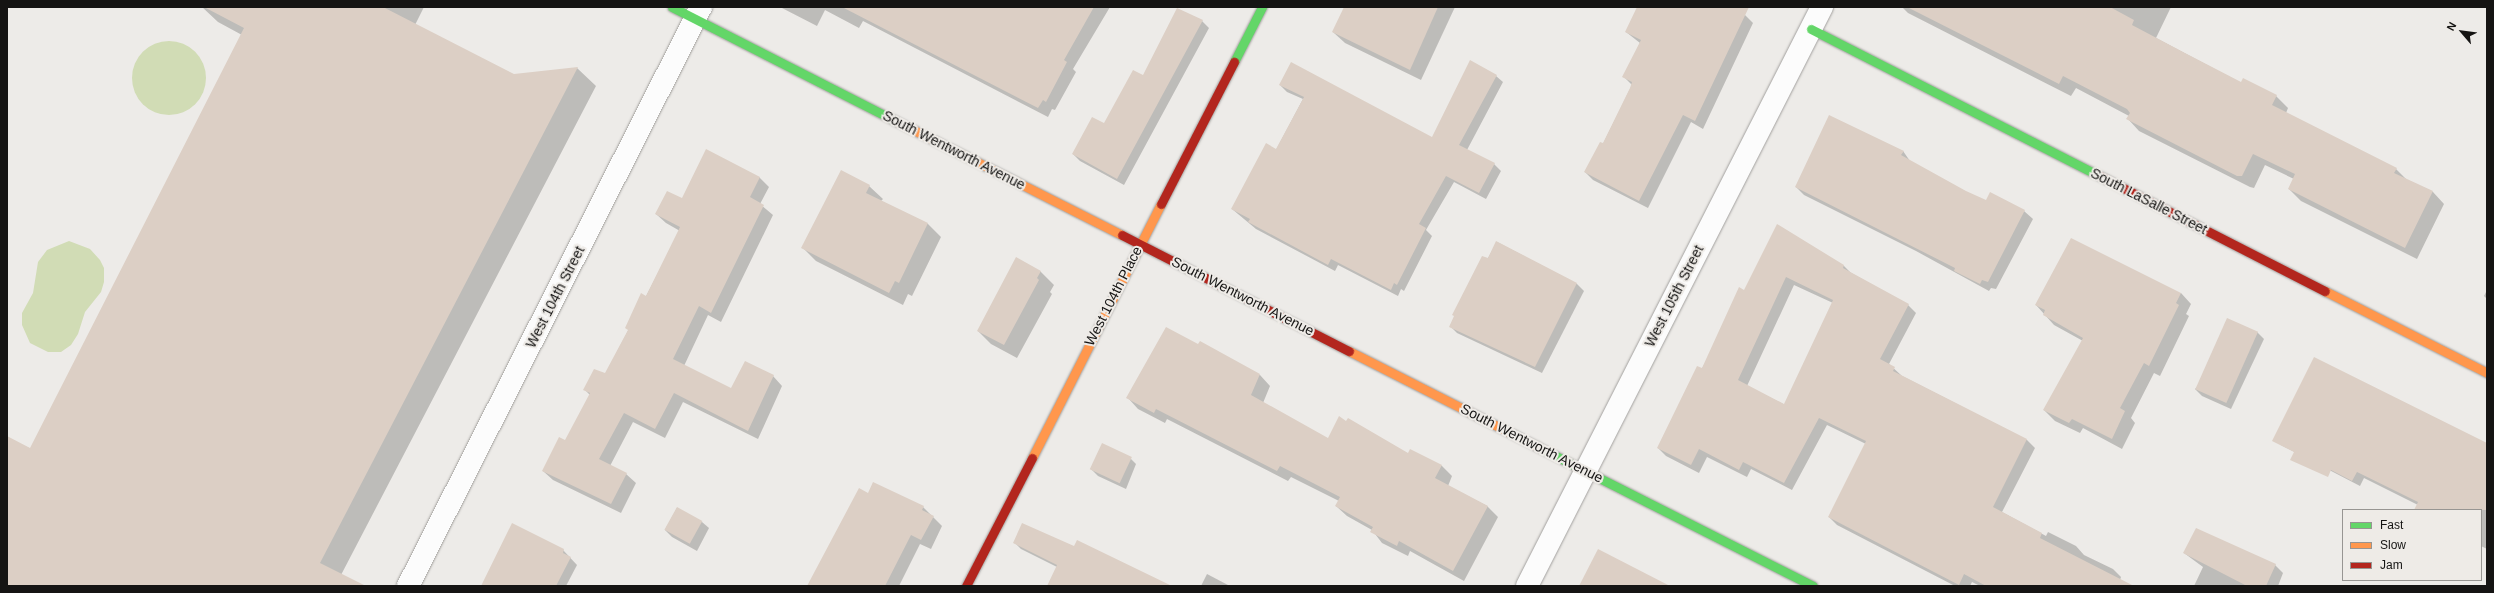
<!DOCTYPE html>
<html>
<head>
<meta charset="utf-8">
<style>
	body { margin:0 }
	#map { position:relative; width:2494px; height:593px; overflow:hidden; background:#edebe8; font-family:Arial,sans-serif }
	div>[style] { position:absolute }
	.green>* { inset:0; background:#d1dcb5 }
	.round { border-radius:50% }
	.shadow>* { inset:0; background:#0003 }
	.building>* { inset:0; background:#dccfc5; transform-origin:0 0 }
	.roads { filter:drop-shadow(0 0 1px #a2a09e) drop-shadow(0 0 1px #a2a09e) }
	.street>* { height:22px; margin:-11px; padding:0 11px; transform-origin:11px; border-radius:11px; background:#fcfcfc }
	.fast>* { height:9px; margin:-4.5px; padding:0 4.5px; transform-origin:4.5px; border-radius:4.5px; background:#63d668 }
	.slow>* { height:9px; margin:-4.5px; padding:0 4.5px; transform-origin:4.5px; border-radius:4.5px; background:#ff974d }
	.jam>* { height:9px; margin:-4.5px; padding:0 4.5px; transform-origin:4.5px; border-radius:4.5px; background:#b3261e }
	span { translate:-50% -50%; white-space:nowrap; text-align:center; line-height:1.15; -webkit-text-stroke:4px #eeebe7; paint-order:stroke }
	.street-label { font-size:14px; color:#151413 }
	.frame { position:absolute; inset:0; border:8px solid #151413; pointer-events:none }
	.legend { position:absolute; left:2342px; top:509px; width:140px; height:72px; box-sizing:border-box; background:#eeebe7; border:1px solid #979592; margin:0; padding:5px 7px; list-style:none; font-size:12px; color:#151413 }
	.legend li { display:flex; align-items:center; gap:8px; height:20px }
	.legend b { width:20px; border:1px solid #979592 }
	.north { position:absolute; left:2442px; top:12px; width:40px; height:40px; -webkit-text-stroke:3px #eeebe7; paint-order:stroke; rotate:298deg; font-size:11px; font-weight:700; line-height:16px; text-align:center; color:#151413 }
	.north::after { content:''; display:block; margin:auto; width:14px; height:18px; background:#151413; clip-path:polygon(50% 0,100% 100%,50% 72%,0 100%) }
</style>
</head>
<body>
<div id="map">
	<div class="green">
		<div class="round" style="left:132px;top:41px;width:74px;height:74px"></div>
		<div style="clip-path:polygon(69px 241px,90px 249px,100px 260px,104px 268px,104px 282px,101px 292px,85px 312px,78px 334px,71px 345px,61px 352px,48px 352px,30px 343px,22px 325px,22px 313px,33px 293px,38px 262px,47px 250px)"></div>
	</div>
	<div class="shadow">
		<div style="clip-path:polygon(202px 7px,424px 7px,415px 25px,514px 76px,577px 68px,596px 86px,341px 575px,355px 586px,7px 586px,7px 438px,31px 449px,242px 35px,218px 22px)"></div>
		<div style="clip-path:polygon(780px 7px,1110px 7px,1073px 69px,1076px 72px,1055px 110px,1052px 109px,1048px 117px,863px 21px,859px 28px,825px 10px,817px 26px)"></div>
		<div style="clip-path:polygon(1345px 7px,1455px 7px,1421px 80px,1345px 43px,1333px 32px)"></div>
		<div style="clip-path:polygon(1638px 7px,1729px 7px,1745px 15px,1753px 23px,1703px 129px,1691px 122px,1648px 208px,1593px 180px,1585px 172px,1603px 144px,1632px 85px,1624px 77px,1640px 43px,1626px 32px)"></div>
		<div style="clip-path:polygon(1902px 7px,2171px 7px,2156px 38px,2241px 83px,2276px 96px,2288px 108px,2286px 113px,2396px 169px,2408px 181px,2433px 192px,2444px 204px,2417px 259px,2301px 201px,2289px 189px,2294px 179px,2265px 165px,2254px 188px,2250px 187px,2139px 131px,2128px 119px,2129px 116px,2076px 88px,2071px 96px,1908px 13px)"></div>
		<div style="clip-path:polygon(1202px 21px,1209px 28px,1124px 185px,1080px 161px,1073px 154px,1105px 125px,1144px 76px)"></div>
		<div style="clip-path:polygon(1496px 76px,1503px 82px,1467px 150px,1494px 164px,1501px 171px,1486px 199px,1454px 182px,1426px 230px,1432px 236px,1404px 291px,1401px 289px,1398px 296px,1338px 265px,1335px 271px,1256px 229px,1232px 209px,1276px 150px,1303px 99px,1287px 92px,1280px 85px,1432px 139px)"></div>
		<div style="clip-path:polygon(1903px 151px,1910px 161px,1965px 192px,1986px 202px,1990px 194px,2024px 211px,2033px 219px,1996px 289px,1991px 288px,1989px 291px,1916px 251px,1804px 195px,1796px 187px)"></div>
		<div style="clip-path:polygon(759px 177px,769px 187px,760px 204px,773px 215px,721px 322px,708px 315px,684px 366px,731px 390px,773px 376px,782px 386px,758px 439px,683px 402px,665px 438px,633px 422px,610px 466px,626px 474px,636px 483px,621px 513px,553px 480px,543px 471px,565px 442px,590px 395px,585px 390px,605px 375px,680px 231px,666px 223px,656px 214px,682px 200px)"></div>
		<div style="clip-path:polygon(869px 186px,883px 199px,881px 201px,928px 224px,941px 237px,912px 296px,908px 294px,903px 305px,816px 261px,803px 248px)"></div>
		<div style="clip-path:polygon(evenodd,1778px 226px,1844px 266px,1851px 273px,1908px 305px,1916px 313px,1889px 364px,1902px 376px,2027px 440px,2035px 448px,2002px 512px,2046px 536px,2048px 532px,2076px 546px,2084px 555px,2113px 569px,2121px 577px,2120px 580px,2132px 586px,1980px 586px,1972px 582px,1970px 586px,1955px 586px,1837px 525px,1829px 517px,1866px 444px,1827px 425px,1792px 490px,1751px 469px,1747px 477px,1707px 457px,1699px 473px,1666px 456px,1658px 448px,1745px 291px,1778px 226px,1794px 285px,1833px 303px,1785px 405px,1747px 386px,1794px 285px)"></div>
		<div style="clip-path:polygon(1497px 242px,1577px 284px,1584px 291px,1542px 373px,1457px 333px,1450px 326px)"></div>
		<div style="clip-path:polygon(1040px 271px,1054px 285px,1050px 292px,1052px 294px,1017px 358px,991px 344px,978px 331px)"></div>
		<div style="clip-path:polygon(2487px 290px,2487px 299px,2484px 296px)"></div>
		<div style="clip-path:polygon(2181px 293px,2191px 304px,2186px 314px,2189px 316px,2160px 376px,2154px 373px,2131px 418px,2135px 423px,2122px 449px,2083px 428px,2080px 433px,2055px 421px,2044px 410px,2083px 341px,2054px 325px,2036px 305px)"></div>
		<div style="clip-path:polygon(2257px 332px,2264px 339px,2231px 409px,2202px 396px,2195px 389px)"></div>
		<div style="clip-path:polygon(1260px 375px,1270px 386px,1263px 403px,1328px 440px,1409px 455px,1411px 451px,1442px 466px,1452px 476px,1448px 486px,1487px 506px,1498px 517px,1464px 581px,1410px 551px,1408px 556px,1382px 543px,1372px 530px,1347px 516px,1336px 506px,1339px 501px,1291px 477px,1288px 481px,1167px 419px,1165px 423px,1138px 409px,1128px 398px)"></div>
		<div style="clip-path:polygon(2274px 439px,2487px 447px,2487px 549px,2481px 546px,2481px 510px,2418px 510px,2418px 505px,2364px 478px,2360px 486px,2281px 445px)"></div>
		<div style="clip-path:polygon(1129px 457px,1136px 464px,1126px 489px,1098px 476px,1091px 469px)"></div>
		<div style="clip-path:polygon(869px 494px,923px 507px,942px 526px,931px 549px,920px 544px,899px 586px,810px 586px)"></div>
		<div style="clip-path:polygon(677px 508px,702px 522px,709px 528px,697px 551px,672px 537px,665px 530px)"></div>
		<div style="clip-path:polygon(1014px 542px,1141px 586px,1048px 586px,1057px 567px,1021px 549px)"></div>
		<div style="clip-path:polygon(563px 550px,577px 565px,566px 586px,484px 586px)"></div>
		<div style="clip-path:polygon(2184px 553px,2275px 565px,2283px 573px,2278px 586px,2194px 586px,2203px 567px)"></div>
		<div style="clip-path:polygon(1207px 574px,1228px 585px,1229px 586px,1201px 586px)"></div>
	</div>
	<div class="building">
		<div style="clip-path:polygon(204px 7px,383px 7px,514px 74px,578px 67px,320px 563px,366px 586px,7px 586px,7px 436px,30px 448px,244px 28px)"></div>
		<div style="clip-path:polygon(842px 7px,1094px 7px,1064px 60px,1067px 62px,1046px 102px,1043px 100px,1038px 108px)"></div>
		<div style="clip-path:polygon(1344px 7px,1438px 7px,1410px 70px,1332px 32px)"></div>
		<div style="clip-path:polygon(1637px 7px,1749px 7px,1695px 121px,1683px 115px,1639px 201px,1584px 172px,1600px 142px,1603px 143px,1630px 88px,1632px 82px,1622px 77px,1641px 40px,1625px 32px)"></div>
		<div style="clip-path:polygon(1907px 7px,2110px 7px,2134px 20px,2132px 25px,2185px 53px,2241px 82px,2243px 78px,2277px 95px,2272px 105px,2397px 168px,2394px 173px,2433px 191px,2405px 248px,2288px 189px,2295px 174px,2253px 154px,2242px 176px,2237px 176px,2126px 119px,2130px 113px,2127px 109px,2063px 76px,2059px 84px)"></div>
		<div style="clip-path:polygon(1177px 8px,1203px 20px,1117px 179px,1072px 154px,1092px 117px,1104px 123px,1133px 70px,1143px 75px)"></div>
		<div style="clip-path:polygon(1470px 60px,1497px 75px,1459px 145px,1495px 163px,1479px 193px,1446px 176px,1419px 224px,1426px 228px,1397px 285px,1394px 283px,1391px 290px,1331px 259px,1328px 265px,1248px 222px,1250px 219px,1231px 209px,1266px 143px,1276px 149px,1304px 97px,1279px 85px,1291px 62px,1432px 137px)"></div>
		<div style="clip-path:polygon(1829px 115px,1904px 151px,1901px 155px,1966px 191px,1986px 200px,1990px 192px,2025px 210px,1988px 282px,1982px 280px,1980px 284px,1954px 271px,1955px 268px,1795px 187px)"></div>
		<div style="clip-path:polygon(706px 149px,760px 177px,750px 197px,764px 205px,711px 313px,699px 306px,673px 359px,731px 388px,745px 361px,774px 375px,748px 431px,674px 393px,655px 429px,624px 413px,599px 459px,627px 473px,611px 504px,542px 471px,559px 437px,565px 440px,590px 393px,583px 390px,594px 369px,605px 373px,628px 330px,625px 328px,641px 293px,646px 296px,680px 227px,655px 214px,667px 191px,682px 198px)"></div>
		<div style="clip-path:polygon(841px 170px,870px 185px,866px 193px,928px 223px,899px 283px,895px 281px,889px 293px,801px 248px)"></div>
		<div style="clip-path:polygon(evenodd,1777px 224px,1844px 265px,1843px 268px,1909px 304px,1880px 359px,1895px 367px,1893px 371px,2027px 439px,1993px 507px,2042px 533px,2040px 538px,2134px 586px,1986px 586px,1964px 574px,1959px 585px,1828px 517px,1866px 441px,1819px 418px,1784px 483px,1743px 462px,1739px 470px,1699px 449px,1691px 465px,1657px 448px,1697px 366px,1702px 368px,1739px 287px,1744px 290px,1777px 224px,1786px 277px,1833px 300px,1784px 404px,1738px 380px,1786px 277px)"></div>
		<div style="clip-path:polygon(2071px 238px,2181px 293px,2176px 303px,2179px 305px,2149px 366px,2144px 363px,2120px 408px,2125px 411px,2112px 439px,2072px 419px,2069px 423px,2043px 410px,2083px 338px,2043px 315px,2045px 310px,2035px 305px)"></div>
		<div style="clip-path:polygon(1496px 241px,1577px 283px,1535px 367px,1449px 327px,1454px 316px,1452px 315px,1482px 256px,1488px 258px)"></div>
		<div style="clip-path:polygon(1016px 257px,1041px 271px,1037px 278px,1039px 280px,1004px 345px,977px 331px)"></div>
		<div style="left:2227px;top:318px;width:34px;height:78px;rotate:24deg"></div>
		<div style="clip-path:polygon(1166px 327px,1198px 344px,1200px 341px,1260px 374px,1251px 395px,1328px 438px,1339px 416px,1346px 421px,1348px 418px,1408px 453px,1410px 449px,1442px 465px,1435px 478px,1488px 506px,1453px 571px,1399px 541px,1397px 546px,1370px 532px,1373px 527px,1335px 506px,1340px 497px,1280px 466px,1277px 471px,1156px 409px,1154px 413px,1126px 398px)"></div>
		<div style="clip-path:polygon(2314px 357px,2487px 443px,2487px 510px,2414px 510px,2418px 502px,2357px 472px,2352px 481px,2331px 470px,2328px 477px,2290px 460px,2294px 452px,2272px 441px)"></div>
		<div style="left:1102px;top:443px;width:33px;height:29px;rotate:25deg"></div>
		<div style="clip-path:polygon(873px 482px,924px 506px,922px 510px,934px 516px,921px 540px,911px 535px,885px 586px,807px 586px,859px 488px,868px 493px)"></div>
		<div style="left:677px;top:507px;width:29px;height:26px;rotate:29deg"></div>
		<div style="clip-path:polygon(512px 523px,564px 549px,563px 553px,571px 557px,556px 586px,481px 586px)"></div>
		<div style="clip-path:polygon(1022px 523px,1074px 546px,1077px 540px,1172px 586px,1047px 586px,1057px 565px,1013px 543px)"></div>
		<div style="clip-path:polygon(2196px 528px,2276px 564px,2266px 586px,2247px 586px,2183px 553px)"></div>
		<div style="clip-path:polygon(1598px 549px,1670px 586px,1579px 586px)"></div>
	</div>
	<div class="roads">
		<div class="street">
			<div style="left:408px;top:586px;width:649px;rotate:-63.16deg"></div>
			<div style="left:1527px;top:586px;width:650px;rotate:-63deg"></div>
		</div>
		<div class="fast">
			<div style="left:672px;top:7px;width:251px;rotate:27deg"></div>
			<div style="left:1811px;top:29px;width:320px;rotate:27deg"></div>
			<div style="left:1234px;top:62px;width:62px;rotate:-63deg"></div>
			<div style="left:1536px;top:446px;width:310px;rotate:26.8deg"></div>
		</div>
		<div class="slow">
			<div style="left:896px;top:121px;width:253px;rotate:26.8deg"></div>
			<div style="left:2325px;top:291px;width:182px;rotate:26.8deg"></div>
			<div style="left:1349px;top:351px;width:210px;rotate:26.9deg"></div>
			<div style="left:1032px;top:458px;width:285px;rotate:-63.1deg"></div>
		</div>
		<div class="jam">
			<div style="left:2096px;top:174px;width:257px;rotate:27.1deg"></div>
			<div style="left:1161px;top:204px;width:160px;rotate:-62.8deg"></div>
			<div style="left:1122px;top:235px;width:255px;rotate:27.1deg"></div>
			<div style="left:966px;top:586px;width:144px;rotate:-62.7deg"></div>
		</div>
	</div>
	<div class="street-label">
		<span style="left:954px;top:150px;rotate:27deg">South Wentworth Avenue</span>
		<span style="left:2149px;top:201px;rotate:27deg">South LaSalle Street</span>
		<span style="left:1113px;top:296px;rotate:-63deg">West 104th Place</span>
		<span style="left:1243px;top:296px;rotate:27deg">South Wentworth Avenue</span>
		<span style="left:1674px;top:296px;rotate:-63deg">West 105th Street</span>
		<span style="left:555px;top:297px;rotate:-63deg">West 104th Street</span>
		<span style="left:1532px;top:443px;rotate:27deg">South Wentworth Avenue</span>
	</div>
	<div class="frame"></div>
	<ul class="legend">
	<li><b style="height:5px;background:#63d668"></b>Fast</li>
	<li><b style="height:5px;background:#ff974d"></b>Slow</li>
	<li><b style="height:5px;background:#b3261e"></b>Jam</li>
	</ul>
	<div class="north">N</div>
</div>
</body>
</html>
